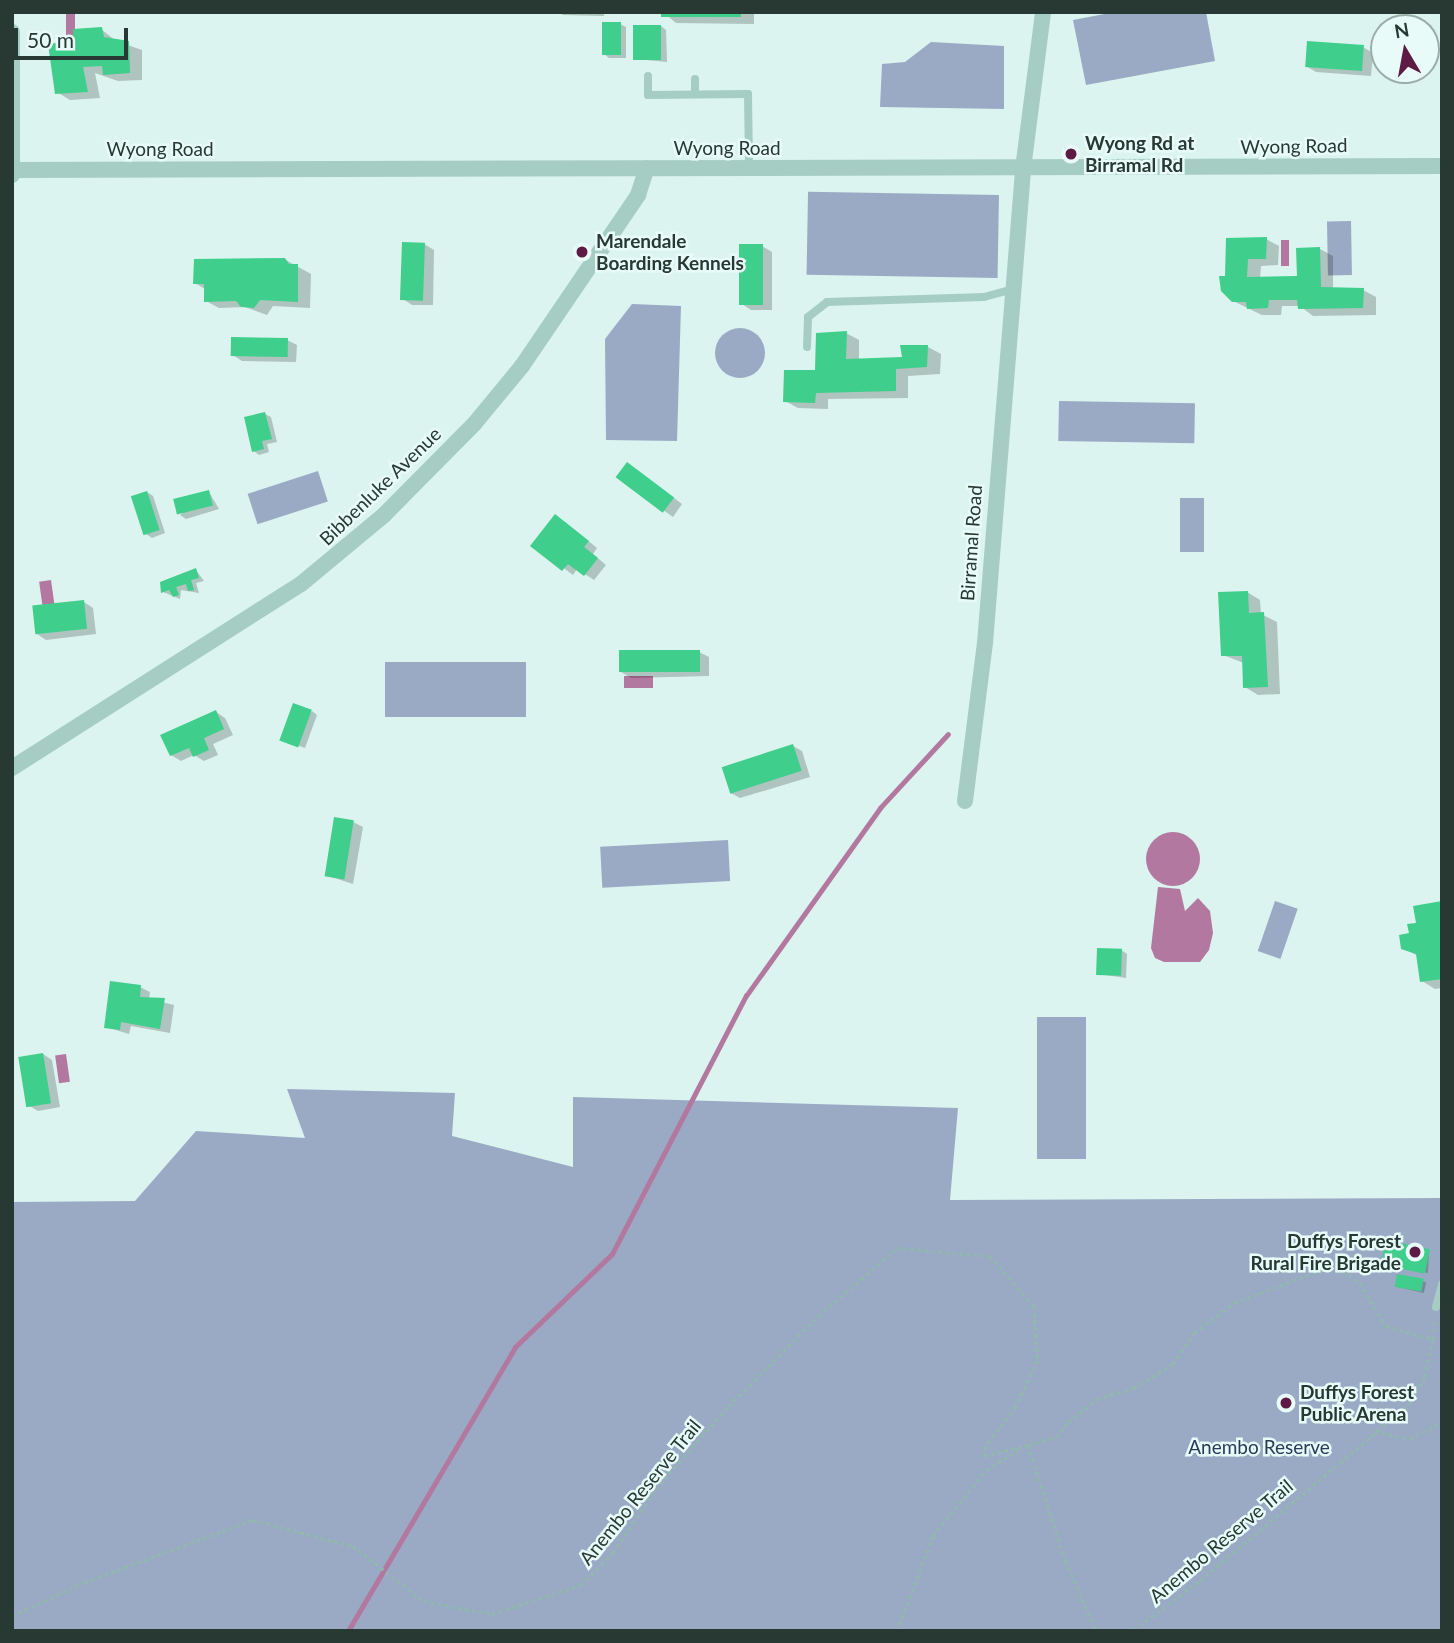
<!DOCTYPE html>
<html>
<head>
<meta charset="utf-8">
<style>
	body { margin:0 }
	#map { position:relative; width:1454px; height:1643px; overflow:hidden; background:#dbf4ef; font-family:Lato,sans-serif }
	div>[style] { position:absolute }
	.green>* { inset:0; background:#9aaac4; transform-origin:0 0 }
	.round { border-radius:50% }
	.water>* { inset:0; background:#b3789f; transform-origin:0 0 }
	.shadow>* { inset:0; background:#0003; transform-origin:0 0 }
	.stream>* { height:4.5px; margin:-2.25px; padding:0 2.25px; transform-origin:2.25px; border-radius:2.25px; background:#b3789f }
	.building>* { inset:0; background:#3fce8b; transform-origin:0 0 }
	.path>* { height:2.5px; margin-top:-1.25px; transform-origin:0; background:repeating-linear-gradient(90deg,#90b9ad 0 3.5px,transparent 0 7px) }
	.service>* { height:8px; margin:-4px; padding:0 4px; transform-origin:4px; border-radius:4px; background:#a6cdc3 }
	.minor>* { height:16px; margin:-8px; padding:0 8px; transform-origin:8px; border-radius:8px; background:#a6cdc3 }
	.dots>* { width:19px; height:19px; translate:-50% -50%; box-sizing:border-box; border:4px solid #e8fbf8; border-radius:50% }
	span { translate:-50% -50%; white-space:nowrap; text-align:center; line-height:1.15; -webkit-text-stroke:5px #e8fbf8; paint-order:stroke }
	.poi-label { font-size:19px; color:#283832; font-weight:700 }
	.left { translate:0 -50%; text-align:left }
	.right { translate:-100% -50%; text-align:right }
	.street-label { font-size:19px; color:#283832 }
	.park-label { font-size:19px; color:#2a3a58 }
	.frame { position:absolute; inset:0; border:14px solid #283832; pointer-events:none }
	.north { position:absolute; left:1370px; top:14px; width:70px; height:70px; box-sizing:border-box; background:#e8fbf8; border:2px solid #9bada9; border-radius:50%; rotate:350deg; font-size:19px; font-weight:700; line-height:28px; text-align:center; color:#283832 }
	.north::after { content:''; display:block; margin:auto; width:24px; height:32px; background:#5d1a45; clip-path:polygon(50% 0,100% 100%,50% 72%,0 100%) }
	.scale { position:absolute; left:14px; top:28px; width:114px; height:32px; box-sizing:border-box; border:4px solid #283832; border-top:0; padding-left:9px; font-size:21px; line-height:24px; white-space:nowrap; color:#283832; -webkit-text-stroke:5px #e8fbf8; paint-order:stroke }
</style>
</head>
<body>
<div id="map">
	<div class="green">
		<div style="clip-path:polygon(1115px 12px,1206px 12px,1215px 61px,1086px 85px,1073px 20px)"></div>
		<div style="clip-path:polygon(931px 42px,1004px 46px,1004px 109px,880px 107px,882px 64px,905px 62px)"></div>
		<div style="left:999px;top:195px;width:83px;height:191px;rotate:91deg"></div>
		<div style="left:1351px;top:221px;width:54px;height:24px;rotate:89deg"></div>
		<div style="clip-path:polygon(632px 304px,681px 306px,677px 441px,606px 440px,605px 339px)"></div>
		<div class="round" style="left:715px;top:328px;width:50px;height:50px"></div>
		<div style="left:1059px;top:401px;width:136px;height:40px;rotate:1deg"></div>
		<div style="left:318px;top:471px;width:32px;height:74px;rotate:72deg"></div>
		<div style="left:1180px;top:498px;width:24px;height:54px"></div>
		<div style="left:385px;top:662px;width:141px;height:55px"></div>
		<div style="left:728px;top:840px;width:41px;height:128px;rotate:87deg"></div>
		<div style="left:1275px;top:901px;width:24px;height:53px;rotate:19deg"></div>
		<div style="left:1086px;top:1017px;width:142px;height:49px;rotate:90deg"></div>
		<div style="clip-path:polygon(287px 1089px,455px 1093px,452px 1136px,573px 1167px,573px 1097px,958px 1108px,950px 1200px,1442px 1198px,1442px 1631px,12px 1631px,12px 1202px,135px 1201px,196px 1131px,305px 1138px)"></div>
	</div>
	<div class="water">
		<div style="left:66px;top:12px;width:9px;height:27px"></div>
		<div style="left:1281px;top:240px;width:8px;height:26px"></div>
		<div style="left:51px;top:580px;width:28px;height:12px;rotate:82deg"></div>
		<div style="left:624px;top:676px;width:29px;height:12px"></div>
		<div class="round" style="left:1146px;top:832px;width:54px;height:54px"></div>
		<div style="clip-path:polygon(1158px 887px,1180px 889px,1185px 911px,1198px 898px,1210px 911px,1213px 933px,1209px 950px,1200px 962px,1164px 962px,1155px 958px,1151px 948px)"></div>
		<div style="left:66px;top:1054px;width:28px;height:11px;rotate:82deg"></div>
	</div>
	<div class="shadow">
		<div style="clip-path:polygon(558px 12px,604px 12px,604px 16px,563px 15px)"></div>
		<div style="clip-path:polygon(663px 12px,754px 12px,754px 24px,676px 23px)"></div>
		<div style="clip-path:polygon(620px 24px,626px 27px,626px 58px,609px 58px,604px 54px)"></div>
		<div style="clip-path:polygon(661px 26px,666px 30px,667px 62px,635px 59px)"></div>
		<div style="clip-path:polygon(101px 29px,116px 41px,142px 50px,142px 80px,118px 81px,95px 73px,100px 98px,70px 100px,57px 92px,75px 42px)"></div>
		<div style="clip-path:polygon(1363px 47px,1373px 53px,1371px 76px,1316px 72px,1306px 66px)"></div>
		<div style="clip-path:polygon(1266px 239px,1279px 246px,1278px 265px,1261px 266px,1260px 278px,1299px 278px,1320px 249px,1333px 256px,1333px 289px,1363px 290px,1376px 297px,1376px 315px,1313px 316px,1300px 306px,1282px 306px,1281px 315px,1262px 315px,1233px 301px,1227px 278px)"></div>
		<div style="clip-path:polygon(424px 244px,434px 250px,433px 305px,412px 305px,403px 299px)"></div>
		<div style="clip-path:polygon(762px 246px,772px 252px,772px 310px,751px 310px,742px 304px)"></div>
		<div style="clip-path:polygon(284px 259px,311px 274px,310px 308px,273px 306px,267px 315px,245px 307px,219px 308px,206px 301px,205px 289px,195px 283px)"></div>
		<div style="clip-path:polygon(846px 333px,859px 340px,859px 361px,903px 359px,928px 347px,941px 354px,940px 374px,908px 376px,908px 398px,828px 399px,828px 409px,798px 408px,785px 401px,817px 371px)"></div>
		<div style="clip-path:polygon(287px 340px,297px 345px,296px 362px,242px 361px,233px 355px)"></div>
		<div style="clip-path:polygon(265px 414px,271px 417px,277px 442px,267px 444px,269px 452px,259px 455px,254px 451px)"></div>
		<div style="clip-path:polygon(637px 470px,682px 504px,673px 517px,618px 478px)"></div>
		<div style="clip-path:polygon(147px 492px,153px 496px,165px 533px,152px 538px,146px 534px)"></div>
		<div style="clip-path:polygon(209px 492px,219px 509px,186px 519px,180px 515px)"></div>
		<div style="clip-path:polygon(565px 522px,597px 548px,593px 554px,606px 565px,594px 580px,577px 569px,573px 575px,533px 545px)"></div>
		<div style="clip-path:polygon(196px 570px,204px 581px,196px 583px,199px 593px,181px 590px,180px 599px,163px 592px)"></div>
		<div style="clip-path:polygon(1247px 592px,1260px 600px,1261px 614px,1277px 622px,1280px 694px,1258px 695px,1245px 687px,1244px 663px,1223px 655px)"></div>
		<div style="clip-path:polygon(84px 602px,93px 608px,96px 634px,46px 640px,37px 634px)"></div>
		<div style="clip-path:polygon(699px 652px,709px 657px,709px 676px,631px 678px,621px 672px)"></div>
		<div style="clip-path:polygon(312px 711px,317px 715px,305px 748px,285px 741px)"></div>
		<div style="clip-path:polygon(216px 712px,225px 718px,233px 735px,213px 744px,218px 755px,204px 761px,194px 755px,181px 761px,171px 755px)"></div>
		<div style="clip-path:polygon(793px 746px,802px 751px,810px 777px,740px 798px,731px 793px)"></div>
		<div style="clip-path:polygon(353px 822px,363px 827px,353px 884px,325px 875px)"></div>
		<div style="clip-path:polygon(1442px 903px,1442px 988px,1435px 989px,1422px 981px,1418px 956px,1403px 948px,1418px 925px)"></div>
		<div style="clip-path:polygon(1121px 950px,1127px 954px,1126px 978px,1098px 974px)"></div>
		<div style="clip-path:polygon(140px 987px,150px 992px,149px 999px,174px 1005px,170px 1033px,131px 1026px,129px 1034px,106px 1027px)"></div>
		<div style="clip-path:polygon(43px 1054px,52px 1060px,60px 1107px,38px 1111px,28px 1105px)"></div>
		<div style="clip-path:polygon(1429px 1251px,1428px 1273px,1385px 1264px)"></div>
		<div style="left:1399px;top:1276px;width:28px;height:11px;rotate:13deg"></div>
	</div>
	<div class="stream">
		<div style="left:348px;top:1631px;width:329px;rotate:-59.5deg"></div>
		<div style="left:515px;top:1347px;width:134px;rotate:-43.8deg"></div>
		<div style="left:612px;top:1254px;width:291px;rotate:-62.6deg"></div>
		<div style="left:746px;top:996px;width:231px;rotate:-54.5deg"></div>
		<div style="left:880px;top:808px;width:100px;rotate:-47.4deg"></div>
	</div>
	<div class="building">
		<div style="left:661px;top:12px;width:80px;height:5px"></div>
		<div style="left:602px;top:22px;width:19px;height:33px"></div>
		<div style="left:633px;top:25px;width:28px;height:35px"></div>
		<div style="clip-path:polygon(102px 27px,104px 37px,129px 41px,130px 73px,103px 75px,102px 66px,83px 67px,88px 92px,55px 94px,48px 44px,73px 41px,73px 29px)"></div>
		<div style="left:1307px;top:41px;width:57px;height:26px;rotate:4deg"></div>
		<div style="clip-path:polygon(1267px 237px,1266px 259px,1248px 259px,1247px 277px,1297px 276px,1296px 248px,1320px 247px,1321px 287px,1364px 288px,1363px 308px,1298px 309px,1297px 300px,1269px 300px,1268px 308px,1247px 309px,1246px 302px,1232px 302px,1221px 291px,1219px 276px,1225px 276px,1226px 238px)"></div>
		<div style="left:402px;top:242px;width:23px;height:58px;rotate:2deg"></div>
		<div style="left:739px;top:244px;width:24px;height:61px"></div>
		<div style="clip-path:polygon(285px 258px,289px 264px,298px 264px,298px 302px,260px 300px,254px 308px,241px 307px,236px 301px,204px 302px,204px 284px,193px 284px,194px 259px)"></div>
		<div style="clip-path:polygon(847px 331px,846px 359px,902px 357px,900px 345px,928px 345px,927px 367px,896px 369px,896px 391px,816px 393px,815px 403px,783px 402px,784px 370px,815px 370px,816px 333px)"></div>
		<div style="left:231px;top:337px;width:57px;height:19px;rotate:1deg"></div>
		<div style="clip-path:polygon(265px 412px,272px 439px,262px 441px,264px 449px,252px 452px,244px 417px)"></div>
		<div style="left:627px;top:462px;width:59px;height:19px;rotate:37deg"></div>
		<div style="left:209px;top:490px;width:16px;height:37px;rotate:76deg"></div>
		<div style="left:147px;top:491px;width:41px;height:17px;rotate:72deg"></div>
		<div style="clip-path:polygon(555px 514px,589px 541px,584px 547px,598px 558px,584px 576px,568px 564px,562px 571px,530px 546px)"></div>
		<div style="clip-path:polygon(196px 568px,199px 578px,191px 580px,194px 590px,188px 591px,186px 584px,176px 587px,179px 595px,173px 597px,169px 590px,161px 593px,160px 582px)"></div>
		<div style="clip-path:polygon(1248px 591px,1249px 613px,1264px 612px,1268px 687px,1243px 688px,1242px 656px,1221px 656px,1218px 592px)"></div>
		<div style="left:84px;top:600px;width:29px;height:52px;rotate:84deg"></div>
		<div style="left:700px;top:650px;width:22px;height:81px;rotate:90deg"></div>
		<div style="left:293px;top:703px;width:20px;height:40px;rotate:20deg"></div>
		<div style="clip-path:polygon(216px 710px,224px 729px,204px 738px,209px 750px,193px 757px,189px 748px,170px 756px,160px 735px)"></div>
		<div style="left:793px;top:744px;width:28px;height:75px;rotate:72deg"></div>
		<div style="left:334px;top:817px;width:20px;height:60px;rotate:9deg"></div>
		<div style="clip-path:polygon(1442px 901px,1442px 979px,1420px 982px,1416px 954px,1401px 949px,1399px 935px,1409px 933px,1407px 924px,1416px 923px,1413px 906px)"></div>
		<div style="left:1097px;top:948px;width:25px;height:27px;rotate:2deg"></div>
		<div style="clip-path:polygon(110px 981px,141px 985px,140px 997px,165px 998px,160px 1029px,121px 1022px,120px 1030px,104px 1028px)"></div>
		<div style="left:43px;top:1053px;width:51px;height:25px;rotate:81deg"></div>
		<div style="left:1386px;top:1240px;width:45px;height:25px;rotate:12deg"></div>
		<div style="left:1397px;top:1274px;width:27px;height:13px;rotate:10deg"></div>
	</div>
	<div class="path">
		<div style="left:1433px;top:1339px;width:21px;rotate:-85deg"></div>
		<div style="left:1375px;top:1431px;width:36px;rotate:13deg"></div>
		<div style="left:1410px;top:1439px;width:36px;rotate:-28deg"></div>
		<div style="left:1029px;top:1445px;width:28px;rotate:-17deg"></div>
		<div style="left:1056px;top:1437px;width:19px;rotate:-51deg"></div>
		<div style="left:1068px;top:1422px;width:37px;rotate:-38deg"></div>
		<div style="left:1097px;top:1399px;width:39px;rotate:-17deg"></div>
		<div style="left:1134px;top:1388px;width:46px;rotate:-31.6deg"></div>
		<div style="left:1173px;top:1364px;width:37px;rotate:-56deg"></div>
		<div style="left:1194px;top:1333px;width:50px;rotate:-36.9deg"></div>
		<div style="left:1234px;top:1303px;width:94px;rotate:-20.6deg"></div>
		<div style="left:1322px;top:1270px;width:21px;rotate:3deg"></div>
		<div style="left:1343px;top:1271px;width:21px;rotate:35deg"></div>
		<div style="left:1360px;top:1283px;width:50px;rotate:58.8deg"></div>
		<div style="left:1386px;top:1326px;width:49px;rotate:15.5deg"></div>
		<div style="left:1433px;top:1339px;width:40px;rotate:102deg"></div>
		<div style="left:1425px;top:1378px;width:34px;rotate:122deg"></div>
		<div style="left:1407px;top:1407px;width:272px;rotate:139.9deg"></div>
		<div style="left:1199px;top:1582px;width:82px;rotate:143.4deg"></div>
		<div style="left:12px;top:1616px;width:81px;rotate:-25deg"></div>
		<div style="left:85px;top:1582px;width:179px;rotate:-20.3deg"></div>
		<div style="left:253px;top:1520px;width:103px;rotate:14.6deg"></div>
		<div style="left:353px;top:1546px;width:90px;rotate:37.8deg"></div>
		<div style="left:424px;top:1601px;width:69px;rotate:10.8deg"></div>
		<div style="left:492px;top:1614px;width:94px;rotate:-18deg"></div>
		<div style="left:581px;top:1585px;width:45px;rotate:-45deg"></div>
		<div style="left:613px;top:1553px;width:77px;rotate:-56.7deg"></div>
		<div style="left:655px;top:1489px;width:111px;rotate:-48.3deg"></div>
		<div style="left:729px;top:1406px;width:127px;rotate:-45.3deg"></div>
		<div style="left:818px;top:1316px;width:104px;rotate:-40.7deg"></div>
		<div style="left:897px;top:1248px;width:93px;rotate:4.9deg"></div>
		<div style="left:990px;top:1256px;width:67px;rotate:48.7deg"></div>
		<div style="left:1034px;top:1306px;width:55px;rotate:85.8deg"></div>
		<div style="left:1038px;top:1361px;width:51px;rotate:115.6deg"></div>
		<div style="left:1016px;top:1407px;width:49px;rotate:127.6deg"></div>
		<div style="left:986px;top:1446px;width:10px;rotate:101deg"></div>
		<div style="left:984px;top:1456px;width:45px;rotate:-14deg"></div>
		<div style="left:1028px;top:1445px;width:122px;rotate:71.9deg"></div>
		<div style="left:1066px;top:1561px;width:76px;rotate:66.8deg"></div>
		<div style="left:897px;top:1631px;width:102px;rotate:-69.2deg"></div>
		<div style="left:933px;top:1536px;width:85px;rotate:-51.2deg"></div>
		<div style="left:986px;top:1470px;width:39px;rotate:-32deg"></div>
	</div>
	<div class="service">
		<div style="left:648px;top:76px;width:19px;rotate:90deg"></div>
		<div style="left:648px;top:95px;width:100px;rotate:-0.6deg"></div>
		<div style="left:748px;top:94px;width:75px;rotate:89.2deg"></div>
		<div style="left:695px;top:79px;width:15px;rotate:90deg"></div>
		<div style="left:807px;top:347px;width:30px;rotate:-88deg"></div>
		<div style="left:808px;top:317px;width:24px;rotate:-38deg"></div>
		<div style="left:827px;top:302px;width:157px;rotate:-1.8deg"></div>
		<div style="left:984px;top:297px;width:30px;rotate:-15deg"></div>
		<div style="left:1436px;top:1307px;width:24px;rotate:-75deg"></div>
	</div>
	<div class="minor">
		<div style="left:12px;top:32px;width:143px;rotate:90deg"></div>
		<div style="left:12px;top:170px;width:1430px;rotate:-0.16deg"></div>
		<div style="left:12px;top:768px;width:343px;rotate:-32.5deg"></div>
		<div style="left:301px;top:584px;width:108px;rotate:-39.7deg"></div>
		<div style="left:384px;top:515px;width:129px;rotate:-45.3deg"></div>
		<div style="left:475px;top:423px;width:74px;rotate:-50.5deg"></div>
		<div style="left:522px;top:366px;width:207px;rotate:-55.8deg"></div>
		<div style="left:638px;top:195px;width:28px;rotate:-72deg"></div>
		<div style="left:965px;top:801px;width:159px;rotate:-82.8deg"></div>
		<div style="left:985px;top:643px;width:476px;rotate:-85.4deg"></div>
		<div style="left:1023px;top:169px;width:158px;rotate:-82.7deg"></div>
	</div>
	<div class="dots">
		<div style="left:1071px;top:154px;background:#5d1a45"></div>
		<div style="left:582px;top:252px;background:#5d1a45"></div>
		<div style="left:1415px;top:1252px;background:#5d1a45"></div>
		<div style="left:1286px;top:1403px;background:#5d1a45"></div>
	</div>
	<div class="poi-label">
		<span class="left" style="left:1085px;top:154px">Wyong Rd at<br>Birramal Rd</span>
		<span class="left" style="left:596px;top:252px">Marendale<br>Boarding Kennels</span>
		<span class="right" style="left:1401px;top:1252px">Duffys Forest<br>Rural Fire Brigade</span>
		<span class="left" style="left:1300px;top:1403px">Duffys Forest<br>Public Arena</span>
	</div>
	<div class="street-label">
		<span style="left:1294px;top:146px;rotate:-1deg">Wyong Road</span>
		<span style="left:727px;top:148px">Wyong Road</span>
		<span style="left:160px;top:149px">Wyong Road</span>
		<span style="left:380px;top:486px;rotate:-44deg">Bibbenluke Avenue</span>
		<span style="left:971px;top:543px;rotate:-86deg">Birramal Road</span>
		<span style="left:640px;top:1492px;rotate:-51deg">Anembo Reserve Trail</span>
		<span style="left:1221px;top:1541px;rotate:-40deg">Anembo Reserve Trail</span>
	</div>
	<div class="park-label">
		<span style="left:1259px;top:1447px">Anembo Reserve</span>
	</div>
	<div class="frame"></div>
	<div class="north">N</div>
	<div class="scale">50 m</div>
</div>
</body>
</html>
